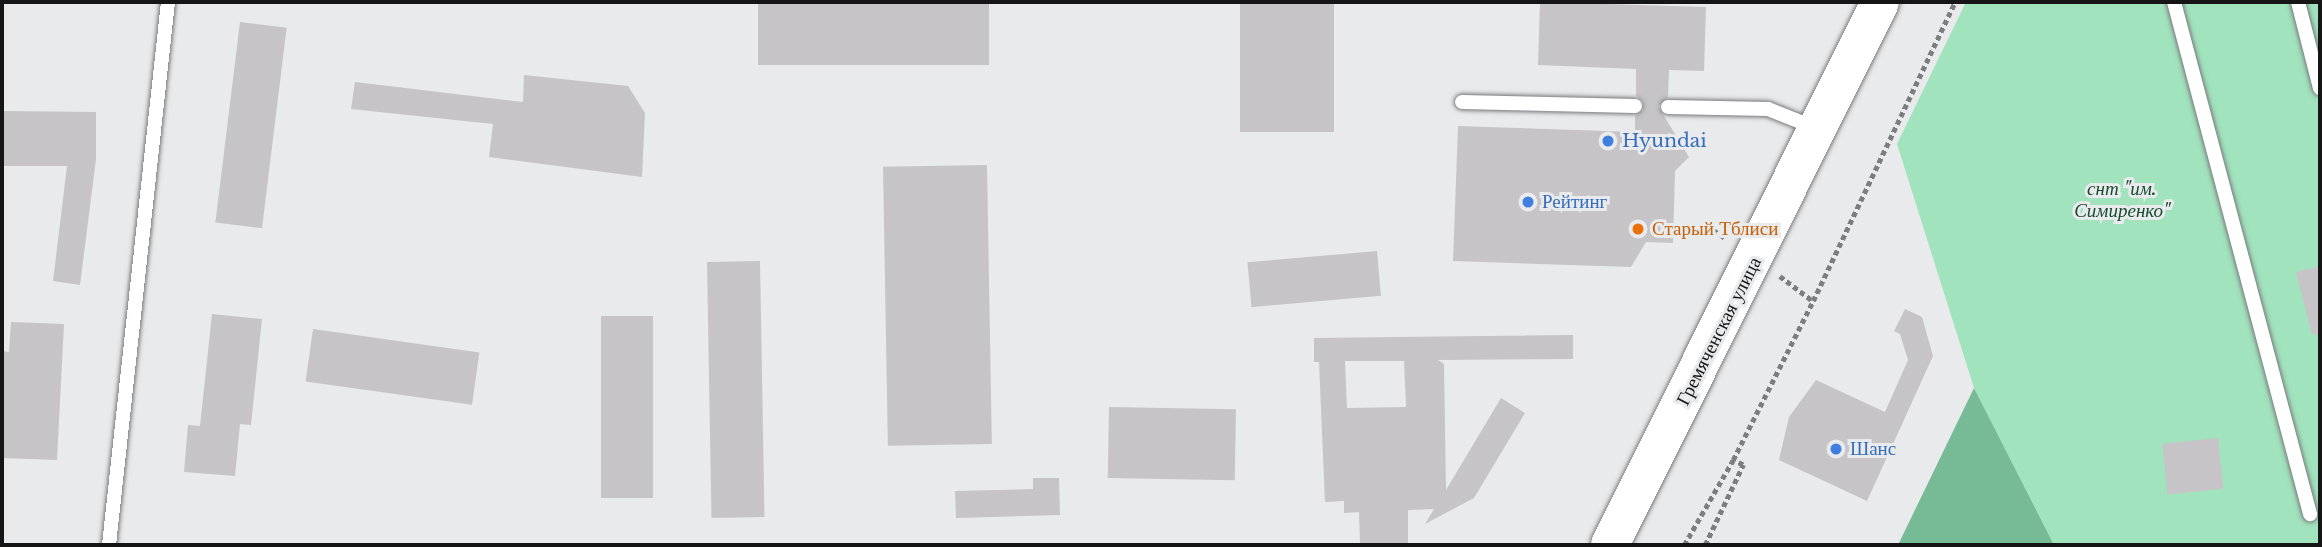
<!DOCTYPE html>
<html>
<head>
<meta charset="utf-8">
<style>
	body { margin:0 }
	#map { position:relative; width:2322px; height:547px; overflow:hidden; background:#e8eaec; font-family:"Libre Baskerville",serif }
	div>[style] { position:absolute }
	.green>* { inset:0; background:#a1e3bd }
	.forest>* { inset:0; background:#76bb95 }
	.building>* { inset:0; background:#c6c4c7; transform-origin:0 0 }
	.path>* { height:4.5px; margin-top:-2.25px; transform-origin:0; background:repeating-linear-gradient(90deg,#7c7d7f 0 5px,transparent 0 8.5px) }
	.roads { filter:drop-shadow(0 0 2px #797b7d) drop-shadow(0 0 2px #797b7d) }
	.service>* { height:14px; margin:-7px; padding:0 7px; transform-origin:7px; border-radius:7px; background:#fff }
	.secondary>* { height:38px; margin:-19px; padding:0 19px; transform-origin:19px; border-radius:19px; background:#fff }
	.dots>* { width:19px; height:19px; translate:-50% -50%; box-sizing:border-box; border:4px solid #e8eaec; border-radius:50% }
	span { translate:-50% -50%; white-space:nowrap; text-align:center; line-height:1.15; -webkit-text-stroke:6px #e8eaec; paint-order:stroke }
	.shop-label { font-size:19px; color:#366cbe }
	.left { translate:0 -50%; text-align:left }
	.park-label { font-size:19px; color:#164c32; font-style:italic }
	.food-label { font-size:19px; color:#c56008 }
	.street-label { font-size:19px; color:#151516 }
	.frame { position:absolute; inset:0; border:4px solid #151516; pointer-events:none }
</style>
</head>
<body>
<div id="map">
	<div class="green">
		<div style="clip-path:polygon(1966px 2px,2320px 2px,2320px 545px,2054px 545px,1974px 388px,1897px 144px)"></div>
	</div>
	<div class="forest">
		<div style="clip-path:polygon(1974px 388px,2054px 545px,1898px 545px)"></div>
	</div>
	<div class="building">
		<div style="left:758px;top:2px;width:231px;height:63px"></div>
		<div style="left:1240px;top:2px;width:94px;height:130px"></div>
		<div style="clip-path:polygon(1540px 2px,1706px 7px,1704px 71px,1669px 70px,1668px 97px,1658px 106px,1689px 157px,1675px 171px,1673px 243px,1646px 242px,1631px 267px,1453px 261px,1458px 126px,1635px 132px,1635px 116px,1643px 110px,1643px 101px,1636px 96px,1636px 69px,1538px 65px)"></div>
		<div style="left:240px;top:22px;width:47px;height:202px;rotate:7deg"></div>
		<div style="clip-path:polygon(524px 75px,628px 86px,645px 113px,642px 177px,489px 157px,493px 124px,351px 109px,355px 82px,523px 102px)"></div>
		<div style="clip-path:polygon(2px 111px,96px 112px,96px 159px,80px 285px,53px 281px,67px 166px,2px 166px)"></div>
		<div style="left:987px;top:165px;width:279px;height:104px;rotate:89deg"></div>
		<div style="left:1377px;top:251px;width:45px;height:130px;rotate:85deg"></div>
		<div style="left:760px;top:261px;width:256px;height:53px;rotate:89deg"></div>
		<div style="clip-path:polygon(2320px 266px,2320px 334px,2312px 335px,2296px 272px)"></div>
		<div style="clip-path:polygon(1905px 309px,1922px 317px,1933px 356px,1867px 501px,1779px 460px,1789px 417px,1816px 380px,1885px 412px,1908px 360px,1900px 334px,1894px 331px)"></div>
		<div style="clip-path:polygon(212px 314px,262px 319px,251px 425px,240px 424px,235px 476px,184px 472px,188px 425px,200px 426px)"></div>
		<div style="left:601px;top:316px;width:52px;height:182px"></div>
		<div style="clip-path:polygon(11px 322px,64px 324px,57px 460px,2px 458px,2px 351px,9px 352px)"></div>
		<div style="left:313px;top:329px;width:168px;height:53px;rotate:8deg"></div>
		<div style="clip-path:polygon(evenodd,1573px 335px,1573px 359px,1438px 360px,1444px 364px,1446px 490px,1501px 398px,1525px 413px,1474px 498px,1425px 524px,1434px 509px,1408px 510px,1408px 545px,1360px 545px,1359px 512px,1344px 513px,1344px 501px,1325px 502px,1319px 362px,1314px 362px,1314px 338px,1573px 335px,1345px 361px,1404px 361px,1406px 407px,1347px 408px,1345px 361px)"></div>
		<div style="left:1109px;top:407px;width:127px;height:71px;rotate:1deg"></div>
		<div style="left:2218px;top:438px;width:51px;height:56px;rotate:84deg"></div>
		<div style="clip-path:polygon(1033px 478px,1059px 478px,1060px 515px,956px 518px,955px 491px,1033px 489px)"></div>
	</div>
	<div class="path">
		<div style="left:1706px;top:225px;width:25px;rotate:34deg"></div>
		<div style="left:1780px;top:276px;width:41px;rotate:37.1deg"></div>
		<div style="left:1684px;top:545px;width:98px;rotate:-60deg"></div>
		<div style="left:1733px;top:460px;width:178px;rotate:-63.3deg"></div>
		<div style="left:1813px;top:301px;width:331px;rotate:-64.6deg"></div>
		<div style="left:1705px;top:545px;width:89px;rotate:-64.6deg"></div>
		<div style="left:1743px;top:465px;width:11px;rotate:-153deg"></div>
	</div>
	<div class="roads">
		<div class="service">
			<div style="left:2174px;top:2px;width:530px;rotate:75.12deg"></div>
			<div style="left:2298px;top:2px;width:89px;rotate:75.7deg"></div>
			<div style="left:1462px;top:102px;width:173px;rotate:1.3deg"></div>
			<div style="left:1668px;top:107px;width:100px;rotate:1.1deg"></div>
			<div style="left:1768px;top:109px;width:52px;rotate:21.6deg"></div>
			<div style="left:109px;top:545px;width:546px;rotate:-83.8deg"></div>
		</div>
		<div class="secondary">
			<div style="left:1610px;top:545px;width:606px;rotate:-63.56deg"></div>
		</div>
	</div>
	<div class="dots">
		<div style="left:1608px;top:141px;background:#3f7fe0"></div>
		<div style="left:1528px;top:202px;background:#3f7fe0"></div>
		<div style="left:1638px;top:229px;background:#e8710a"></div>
		<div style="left:1836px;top:449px;background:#3f7fe0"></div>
	</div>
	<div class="shop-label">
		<span class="left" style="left:1622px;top:141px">Hyundai</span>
		<span class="left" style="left:1542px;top:202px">Рейтинг</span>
		<span class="left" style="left:1850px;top:449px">Шанс</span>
	</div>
	<div class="park-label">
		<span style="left:2122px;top:200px">снт "им.<br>Симиренко"</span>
	</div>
	<div class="food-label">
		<span class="left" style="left:1652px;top:229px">Старый Тблиси</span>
	</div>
	<div class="street-label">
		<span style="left:1719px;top:331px;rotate:-63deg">Гремяченская улица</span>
	</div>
	<div class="frame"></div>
</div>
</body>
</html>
